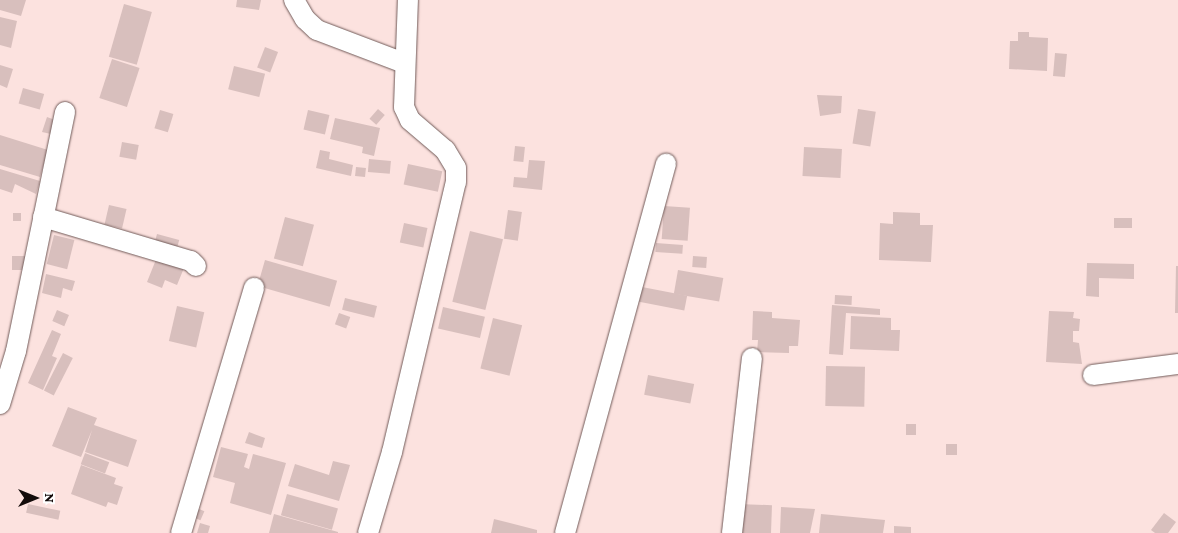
<!DOCTYPE html>
<html>
<head>
<meta charset="utf-8">
<style>
	body { margin:0 }
	#map { position:relative; width:1178px; height:533px; overflow:hidden; background:#fce2df; font-family:"Crimson Pro",serif }
	div>[style] { position:absolute }
	.building>* { inset:0; background:#d8bfbd; transform-origin:0 0 }
	.roads { filter:drop-shadow(0 0 1px #715b59) drop-shadow(0 0 1px #715b59) }
	.minor>* { height:20px; margin:-10px; padding:0 10px; transform-origin:10px; border-radius:10px; background:#fff }
	span { translate:-50% -50%; white-space:nowrap; text-align:center; line-height:1.15; -webkit-text-stroke:4.5px #fff; paint-order:stroke }
	.north { position:absolute; left:10px; top:473px; width:50px; height:50px; -webkit-text-stroke:4px #fff; paint-order:stroke; rotate:90deg; font-size:14px; font-weight:700; line-height:20px; text-align:center; color:#130b0a }
	.north::after { content:''; display:block; margin:auto; width:18px; height:22px; background:#130b0a; clip-path:polygon(50% 0,100% 100%,50% 72%,0 100%) }
</style>
</head>
<body>
<div id="map">
	<div class="building">
		<div style="clip-path:polygon(0 0,26px 0,21px 16px,0 10px)"></div>
		<div style="clip-path:polygon(237px 0,261px 0,259px 10px,236px 7px)"></div>
		<div style="left:124px;top:4px;width:29px;height:55px;rotate:16deg"></div>
		<div style="clip-path:polygon(0 17px,17px 21px,11px 48px,0 45px)"></div>
		<div style="clip-path:polygon(1018px 32px,1029px 32px,1029px 37px,1048px 38px,1047px 71px,1009px 69px,1010px 41px,1018px 41px)"></div>
		<div style="left:265px;top:47px;width:14px;height:22px;rotate:21deg"></div>
		<div style="left:1055px;top:53px;width:12px;height:23px;rotate:5deg"></div>
		<div style="left:112px;top:59px;width:29px;height:41px;rotate:18deg"></div>
		<div style="clip-path:polygon(0 65px,13px 69px,7px 88px,0 85px)"></div>
		<div style="left:234px;top:66px;width:32px;height:24px;rotate:14deg"></div>
		<div style="left:23px;top:88px;width:22px;height:16px;rotate:16deg"></div>
		<div style="clip-path:polygon(817px 95px,842px 96px,841px 113px,820px 116px)"></div>
		<div style="left:378px;top:109px;width:9px;height:13px;rotate:41deg"></div>
		<div style="left:858px;top:109px;width:18px;height:35px;rotate:9deg"></div>
		<div style="left:160px;top:110px;width:14px;height:19px;rotate:17deg"></div>
		<div style="left:308px;top:110px;width:22px;height:20px;rotate:13deg"></div>
		<div style="clip-path:polygon(47px 117px,55px 120px,51px 134px,42px 132px)"></div>
		<div style="clip-path:polygon(335px 118px,380px 128px,374px 156px,362px 153px,363px 147px,330px 139px)"></div>
		<div style="clip-path:polygon(0 135px,48px 150px,40px 177px,0 165px)"></div>
		<div style="left:122px;top:142px;width:17px;height:15px;rotate:10deg"></div>
		<div style="left:515px;top:146px;width:10px;height:15px;rotate:6deg"></div>
		<div style="left:804px;top:147px;width:38px;height:29px;rotate:3deg"></div>
		<div style="clip-path:polygon(320px 150px,330px 152px,329px 159px,353px 165px,351px 176px,316px 168px)"></div>
		<div style="left:369px;top:159px;width:22px;height:13px;rotate:5deg"></div>
		<div style="clip-path:polygon(529px 160px,545px 161px,542px 190px,513px 187px,514px 177px,527px 178px)"></div>
		<div style="left:408px;top:164px;width:35px;height:21px;rotate:12deg"></div>
		<div style="left:356px;top:167px;width:10px;height:9px;rotate:6deg"></div>
		<div style="clip-path:polygon(0 169px,40px 181px,36px 194px,15px 184px,12px 193px,0 189px)"></div>
		<div style="left:109px;top:205px;width:18px;height:20px;rotate:13deg"></div>
		<div style="left:664px;top:206px;width:26px;height:33px;rotate:4deg"></div>
		<div style="left:508px;top:210px;width:14px;height:29px;rotate:8deg"></div>
		<div style="clip-path:polygon(893px 212px,920px 213px,920px 225px,933px 225px,931px 262px,879px 260px,880px 223px,893px 224px)"></div>
		<div style="left:13px;top:213px;width:8px;height:8px"></div>
		<div style="left:285px;top:217px;width:30px;height:43px;rotate:15deg"></div>
		<div style="left:1132px;top:218px;width:10px;height:18px;rotate:90deg"></div>
		<div style="left:404px;top:223px;width:24px;height:20px;rotate:12deg"></div>
		<div style="left:470px;top:231px;width:34px;height:73px;rotate:14deg"></div>
		<div style="left:157px;top:234px;width:23px;height:11px;rotate:15deg"></div>
		<div style="left:54px;top:235px;width:21px;height:30px;rotate:14deg"></div>
		<div style="left:656px;top:243px;width:27px;height:9px;rotate:4deg"></div>
		<div style="left:12px;top:256px;width:16px;height:14px"></div>
		<div style="left:693px;top:256px;width:14px;height:11px;rotate:4deg"></div>
		<div style="clip-path:polygon(157px 257px,184px 268px,177px 285px,165px 280px,162px 288px,147px 282px)"></div>
		<div style="left:265px;top:260px;width:75px;height:27px;rotate:16deg"></div>
		<div style="clip-path:polygon(1087px 263px,1134px 264px,1134px 279px,1099px 278px,1099px 297px,1086px 296px)"></div>
		<div style="clip-path:polygon(1176px 266px,1178px 266px,1178px 313px,1175px 313px)"></div>
		<div style="left:678px;top:270px;width:46px;height:24px;rotate:10deg"></div>
		<div style="clip-path:polygon(46px 274px,75px 281px,72px 291px,63px 288px,61px 298px,42px 293px)"></div>
		<div style="left:642px;top:287px;width:46px;height:15px;rotate:11deg"></div>
		<div style="left:835px;top:295px;width:17px;height:9px;rotate:3deg"></div>
		<div style="left:345px;top:298px;width:33px;height:12px;rotate:14deg"></div>
		<div style="clip-path:polygon(832px 305px,880px 309px,880px 315px,846px 313px,843px 355px,829px 354px)"></div>
		<div style="left:177px;top:306px;width:28px;height:36px;rotate:13deg"></div>
		<div style="left:443px;top:307px;width:43px;height:22px;rotate:13deg"></div>
		<div style="left:57px;top:310px;width:13px;height:12px;rotate:23deg"></div>
		<div style="clip-path:polygon(753px 311px,772px 312px,772px 318px,800px 320px,798px 346px,789px 346px,789px 353px,757px 352px,758px 340px,752px 340px)"></div>
		<div style="clip-path:polygon(1049px 311px,1074px 312px,1073px 318px,1080px 319px,1079px 331px,1073px 331px,1073px 342px,1079px 343px,1082px 364px,1046px 362px)"></div>
		<div style="left:339px;top:313px;width:12px;height:12px;rotate:20deg"></div>
		<div style="clip-path:polygon(851px 316px,891px 318px,891px 330px,900px 330px,899px 351px,850px 349px)"></div>
		<div style="left:493px;top:318px;width:30px;height:52px;rotate:14deg"></div>
		<div style="clip-path:polygon(52px 330px,61px 334px,52px 356px,57px 358px,43px 390px,28px 383px)"></div>
		<div style="left:63px;top:353px;width:11px;height:42px;rotate:27deg"></div>
		<div style="left:826px;top:366px;width:39px;height:40px;rotate:1deg"></div>
		<div style="left:648px;top:375px;width:47px;height:20px;rotate:11deg"></div>
		<div style="clip-path:polygon(68px 407px,97px 418px,94px 425px,137px 440px,128px 467px,85px 452px,92px 430px,81px 457px,52px 446px)"></div>
		<div style="left:906px;top:424px;width:10px;height:11px"></div>
		<div style="clip-path:polygon(249px 432px,265px 438px,262px 448px,245px 443px)"></div>
		<div style="left:946px;top:444px;width:11px;height:11px"></div>
		<div style="clip-path:polygon(221px 447px,248px 454px,244px 467px,249px 469px,253px 454px,286px 463px,271px 515px,230px 503px,235px 483px,213px 477px)"></div>
		<div style="left:85px;top:453px;width:26px;height:12px;rotate:21deg"></div>
		<div style="clip-path:polygon(333px 461px,350px 465px,339px 501px,288px 486px,295px 464px,329px 475px)"></div>
		<div style="clip-path:polygon(81px 465px,116px 478px,114px 484px,123px 487px,117px 505px,108px 502px,106px 507px,71px 494px)"></div>
		<div style="left:287px;top:494px;width:53px;height:22px;rotate:16deg"></div>
		<div style="left:28px;top:504px;width:33px;height:9px;rotate:12deg"></div>
		<div style="left:738px;top:504px;width:34px;height:29px;rotate:2deg"></div>
		<div style="clip-path:polygon(781px 507px,815px 509px,810px 533px,780px 533px)"></div>
		<div style="left:197px;top:508px;width:8px;height:10px;rotate:23deg"></div>
		<div style="clip-path:polygon(1164px 513px,1176px 522px,1168px 533px,1155px 533px,1151px 530px)"></div>
		<div style="clip-path:polygon(274px 514px,338px 532px,338px 533px,269px 533px)"></div>
		<div style="clip-path:polygon(821px 514px,885px 520px,883px 533px,819px 533px)"></div>
		<div style="clip-path:polygon(494px 519px,537px 530px,537px 533px,491px 533px)"></div>
		<div style="clip-path:polygon(200px 523px,210px 526px,208px 533px,197px 533px)"></div>
		<div style="clip-path:polygon(894px 526px,911px 527px,911px 533px,894px 533px)"></div>
	</div>
	<div class="roads">
		<div class="minor">
			<div style="left:294px;top:0;width:22px;rotate:60deg"></div>
			<div style="left:305px;top:19px;width:16px;rotate:43deg"></div>
			<div style="left:317px;top:30px;width:93px;rotate:20.8deg"></div>
			<div style="left:43px;top:217px;width:154px;rotate:16.6deg"></div>
			<div style="left:191px;top:261px;width:7px;rotate:45deg"></div>
			<div style="left:1093px;top:375px;width:86px;rotate:-7.4deg"></div>
			<div style="left:0;top:404px;width:55px;rotate:-73.2deg"></div>
			<div style="left:16px;top:351px;width:244px;rotate:-78.4deg"></div>
			<div style="left:181px;top:533px;width:256px;rotate:-73.4deg"></div>
			<div style="left:368px;top:533px;width:84px;rotate:-73.5deg"></div>
			<div style="left:392px;top:452px;width:277px;rotate:-76.7deg"></div>
			<div style="left:456px;top:182px;width:14px;rotate:-90deg"></div>
			<div style="left:456px;top:168px;width:21px;rotate:-121deg"></div>
			<div style="left:445px;top:150px;width:46px;rotate:-139.4deg"></div>
			<div style="left:410px;top:120px;width:14px;rotate:-115deg"></div>
			<div style="left:404px;top:107px;width:107px;rotate:-87.9deg"></div>
			<div style="left:565px;top:533px;width:383px;rotate:-74.7deg"></div>
			<div style="left:732px;top:533px;width:176px;rotate:-83.5deg"></div>
		</div>
	</div>
	<div class="north">N</div>
</div>
</body>
</html>
